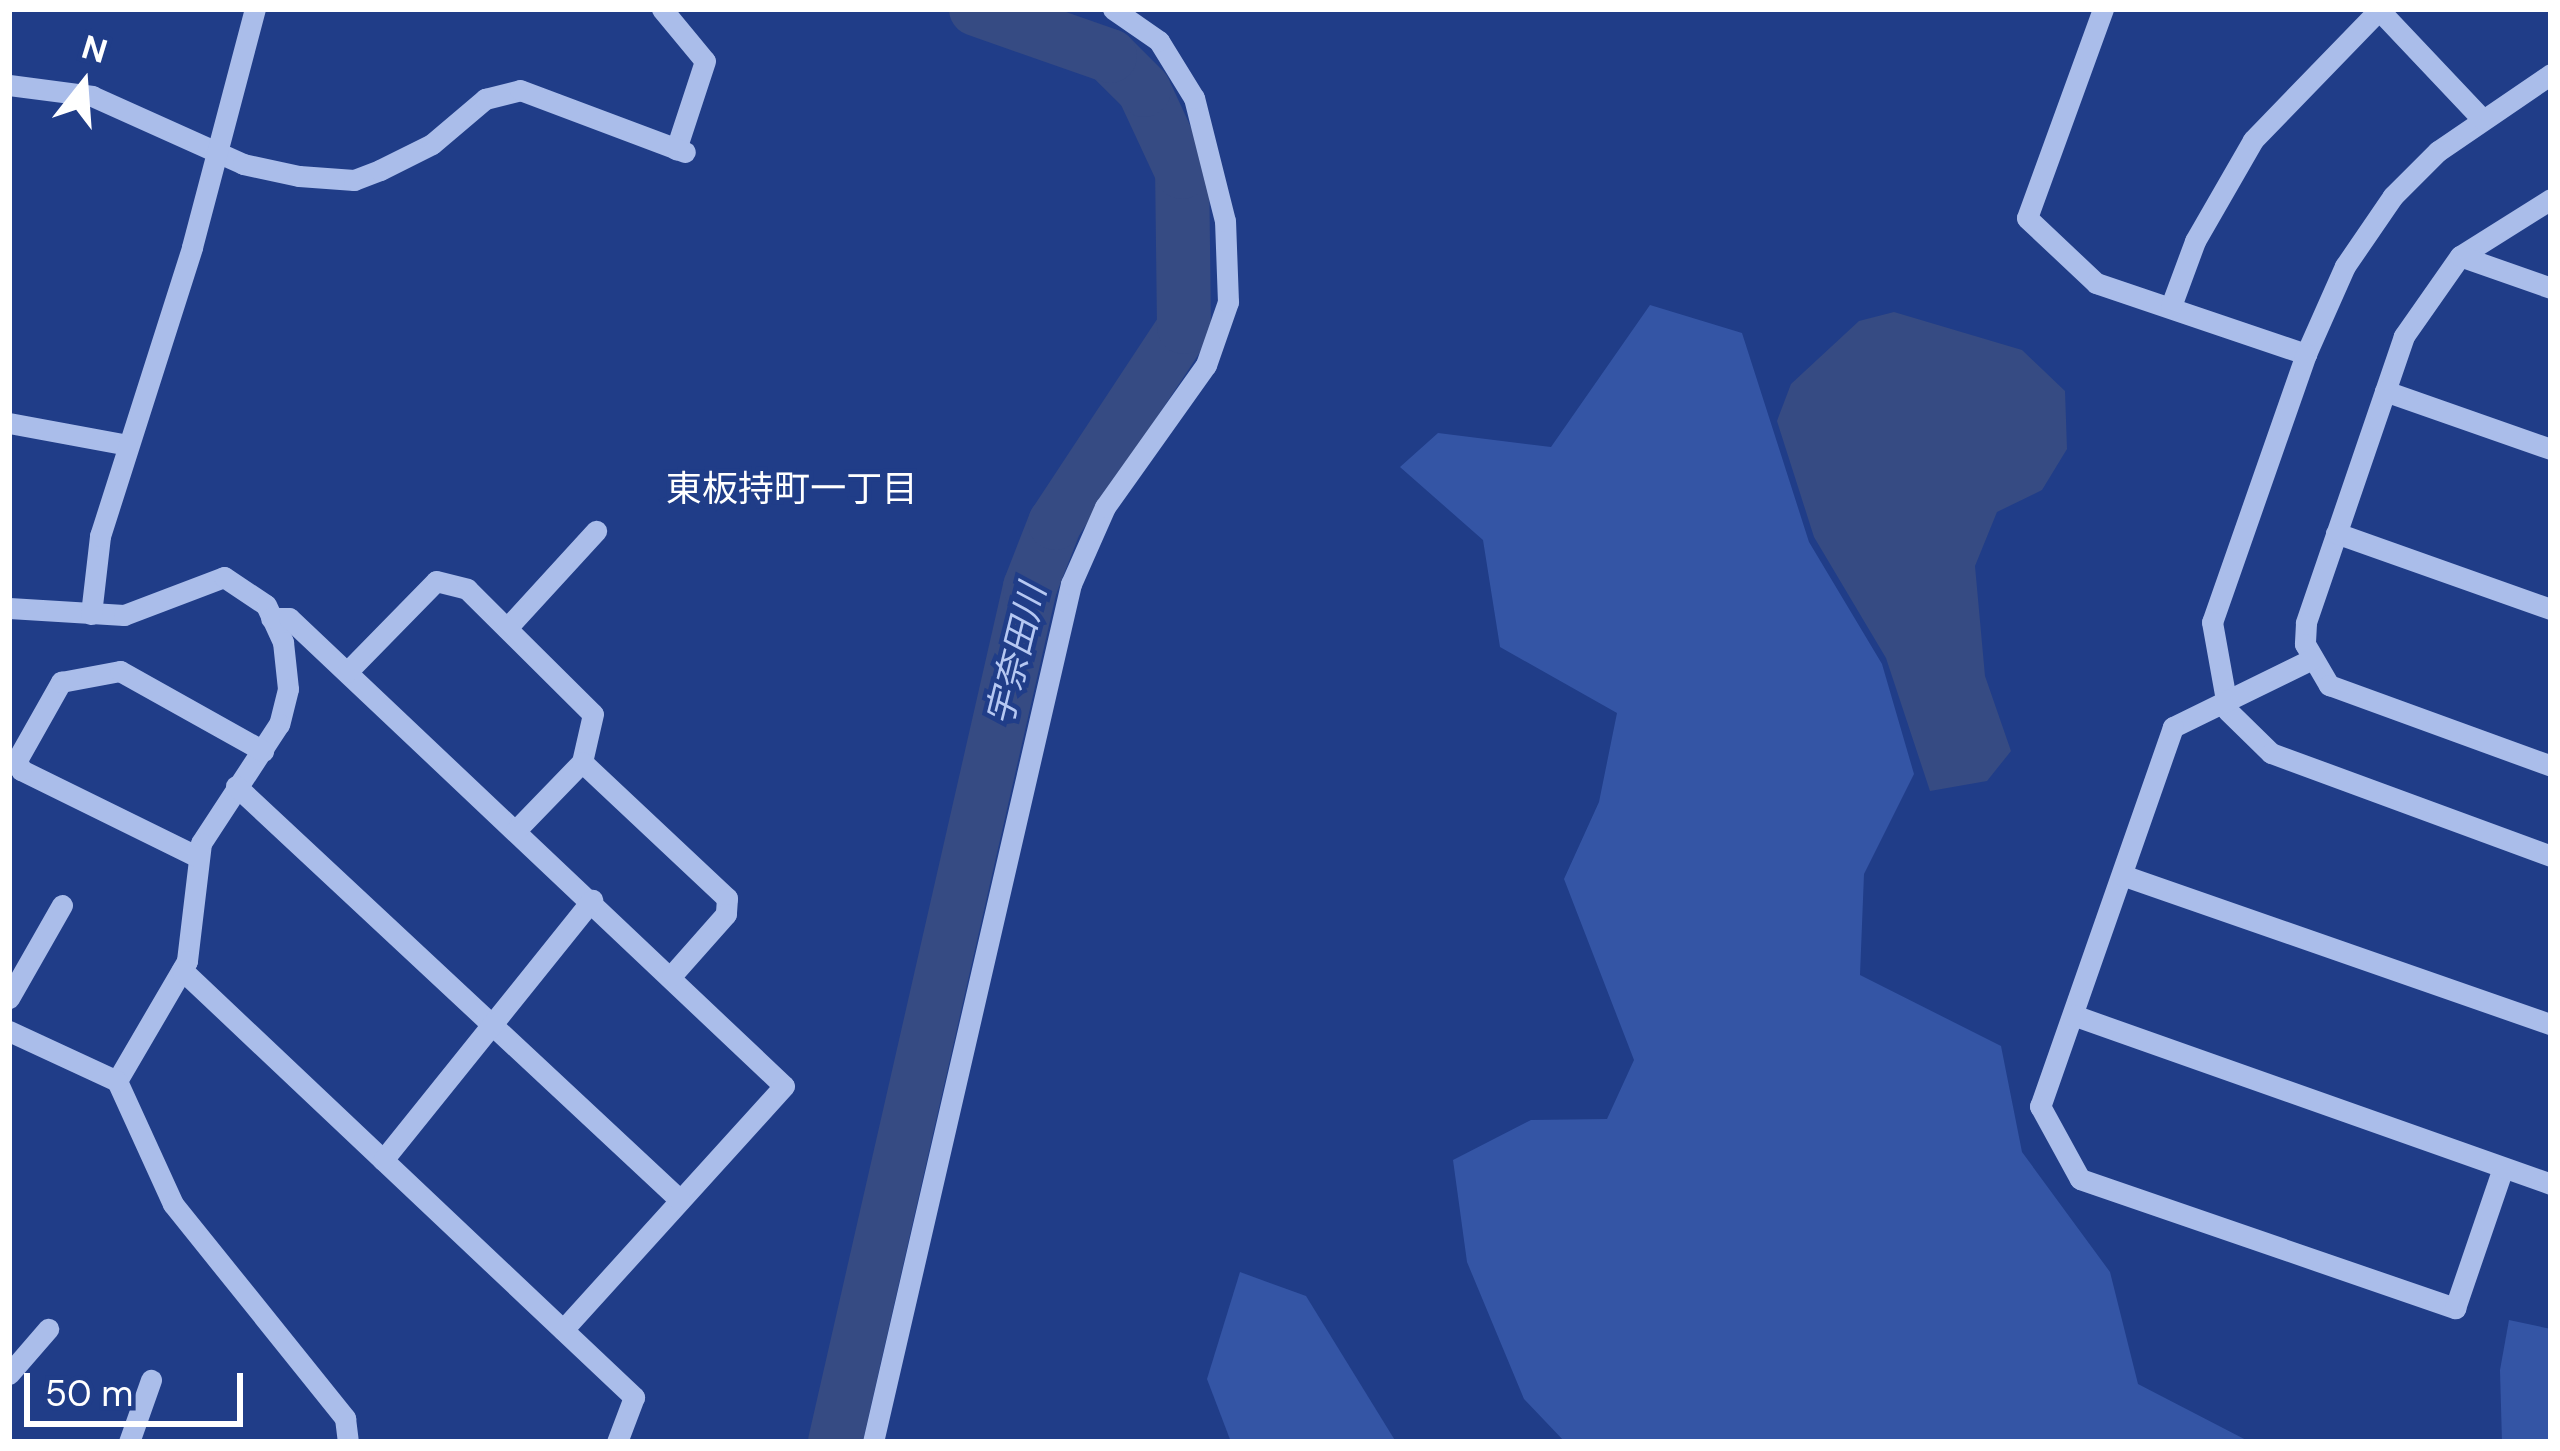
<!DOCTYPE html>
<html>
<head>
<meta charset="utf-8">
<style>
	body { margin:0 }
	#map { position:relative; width:2560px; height:1451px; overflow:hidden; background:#203d88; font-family:"DM Sans","Noto Sans JP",sans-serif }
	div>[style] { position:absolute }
	.green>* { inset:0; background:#3455a5 }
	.water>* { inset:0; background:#364b83 }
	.river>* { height:54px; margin:-27px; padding:0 27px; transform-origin:27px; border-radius:27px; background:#364b83 }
	.minor>* { height:21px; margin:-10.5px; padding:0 10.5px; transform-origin:10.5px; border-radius:10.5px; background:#aabdea }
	span { translate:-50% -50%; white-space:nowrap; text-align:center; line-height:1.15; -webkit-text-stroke:9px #203d88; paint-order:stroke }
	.neighbourhood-label { font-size:36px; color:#fff }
	.water-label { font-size:36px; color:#b6c8f2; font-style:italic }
	.frame { position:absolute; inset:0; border:12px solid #fff; pointer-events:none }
	.north { position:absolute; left:24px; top:24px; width:120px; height:120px; -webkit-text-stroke:9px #203d88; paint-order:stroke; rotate:17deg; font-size:33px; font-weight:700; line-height:48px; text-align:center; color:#fff }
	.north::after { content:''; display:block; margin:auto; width:42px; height:54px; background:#fff; clip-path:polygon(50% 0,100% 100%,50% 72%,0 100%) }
	.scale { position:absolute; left:24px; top:1373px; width:219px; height:54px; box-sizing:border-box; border:6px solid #fff; border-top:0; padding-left:15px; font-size:36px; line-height:42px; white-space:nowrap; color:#fff; -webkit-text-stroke:9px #203d88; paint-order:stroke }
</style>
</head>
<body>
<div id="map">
	<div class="green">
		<div style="clip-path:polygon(1650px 305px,1742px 333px,1809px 542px,1882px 664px,1914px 774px,1864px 874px,1860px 975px,2001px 1046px,2022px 1152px,2110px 1272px,2138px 1384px,2250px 1442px,1565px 1442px,1524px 1399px,1467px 1262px,1453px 1160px,1531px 1120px,1607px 1119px,1634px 1060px,1564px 879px,1599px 802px,1617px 713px,1500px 647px,1483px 540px,1400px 467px,1438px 433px,1551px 447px)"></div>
		<div style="clip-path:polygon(1240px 1272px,1306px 1296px,1396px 1442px,1231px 1442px,1207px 1379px)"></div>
		<div style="clip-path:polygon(2509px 1320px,2551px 1329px,2551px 1442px,2502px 1442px,2500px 1370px)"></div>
	</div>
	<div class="water">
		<div style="clip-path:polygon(1894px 312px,2022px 350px,2065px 391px,2067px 449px,2042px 490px,1997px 512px,1975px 566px,1985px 676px,2011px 751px,1987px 781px,1930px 791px,1886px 658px,1814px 537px,1777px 421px,1791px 384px,1859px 321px)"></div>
	</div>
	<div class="river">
		<div style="left:835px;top:1442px;width:877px;rotate:-77.15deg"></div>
		<div style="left:1030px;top:587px;width:69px;rotate:-68.7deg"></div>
		<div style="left:1055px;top:523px;width:235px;rotate:-56.6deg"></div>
		<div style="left:1184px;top:327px;width:155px;rotate:-90.7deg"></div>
		<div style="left:1182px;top:172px;width:90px;rotate:-114.9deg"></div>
		<div style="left:1144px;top:90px;width:48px;rotate:-135deg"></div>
		<div style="left:1110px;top:56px;width:142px;rotate:-160.7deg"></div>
	</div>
	<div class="minor">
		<div style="left:662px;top:9px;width:67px;rotate:50.4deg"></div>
		<div style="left:705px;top:61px;width:93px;rotate:108.2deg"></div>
		<div style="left:2103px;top:9px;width:222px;rotate:110deg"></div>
		<div style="left:2027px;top:218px;width:95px;rotate:43.3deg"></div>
		<div style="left:2096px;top:283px;width:222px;rotate:18.7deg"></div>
		<div style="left:2551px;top:74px;width:137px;rotate:145.7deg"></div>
		<div style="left:2438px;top:151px;width:64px;rotate:135deg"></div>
		<div style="left:2393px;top:196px;width:85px;rotate:124.4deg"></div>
		<div style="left:2345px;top:266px;width:96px;rotate:113.9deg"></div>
		<div style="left:2306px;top:354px;width:284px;rotate:109.3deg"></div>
		<div style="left:2212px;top:622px;width:90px;rotate:79.8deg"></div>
		<div style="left:2228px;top:711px;width:60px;rotate:44.3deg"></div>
		<div style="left:2271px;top:753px;width:298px;rotate:20.2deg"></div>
		<div style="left:9px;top:85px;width:84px;rotate:7.5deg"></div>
		<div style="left:92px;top:96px;width:166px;rotate:24.2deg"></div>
		<div style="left:243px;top:164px;width:57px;rotate:12.1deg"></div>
		<div style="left:299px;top:176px;width:55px;rotate:4.2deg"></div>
		<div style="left:354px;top:180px;width:28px;rotate:-21deg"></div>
		<div style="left:380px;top:170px;width:58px;rotate:-26.6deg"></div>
		<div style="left:432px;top:144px;width:70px;rotate:-40.3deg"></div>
		<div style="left:485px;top:99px;width:36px;rotate:-14deg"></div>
		<div style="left:520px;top:90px;width:176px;rotate:20.6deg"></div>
		<div style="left:2551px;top:199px;width:107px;rotate:147.9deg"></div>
		<div style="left:2460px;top:256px;width:98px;rotate:125deg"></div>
		<div style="left:2404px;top:336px;width:303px;rotate:108.9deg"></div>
		<div style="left:2306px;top:623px;width:21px;rotate:93deg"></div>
		<div style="left:2305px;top:644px;width:48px;rotate:59.7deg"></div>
		<div style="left:2329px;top:685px;width:236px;rotate:20deg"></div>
		<div style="left:2460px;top:256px;width:96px;rotate:19.4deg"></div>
		<div style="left:2171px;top:306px;width:69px;rotate:-69.7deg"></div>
		<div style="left:2195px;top:241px;width:116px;rotate:-60.1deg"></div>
		<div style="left:2253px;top:140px;width:181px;rotate:-45.9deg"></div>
		<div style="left:2379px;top:10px;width:149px;rotate:46.6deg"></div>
		<div style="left:2385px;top:391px;width:176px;rotate:19.3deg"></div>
		<div style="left:9px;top:423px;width:121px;rotate:10.5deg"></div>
		<div style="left:2336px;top:533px;width:228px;rotate:19.5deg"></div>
		<div style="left:9px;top:608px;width:115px;rotate:3.5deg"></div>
		<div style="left:124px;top:615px;width:107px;rotate:-20.8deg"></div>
		<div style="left:224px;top:577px;width:50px;rotate:33.7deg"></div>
		<div style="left:266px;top:605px;width:41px;rotate:65.3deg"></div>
		<div style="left:283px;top:642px;width:47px;rotate:83.9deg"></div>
		<div style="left:288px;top:689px;width:36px;rotate:104deg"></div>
		<div style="left:279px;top:724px;width:142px;rotate:123.2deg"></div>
		<div style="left:201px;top:843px;width:119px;rotate:96.8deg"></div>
		<div style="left:187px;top:961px;width:139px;rotate:120.3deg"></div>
		<div style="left:117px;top:1081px;width:135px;rotate:65.5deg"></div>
		<div style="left:173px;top:1204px;width:275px;rotate:51.2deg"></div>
		<div style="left:345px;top:1418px;width:24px;rotate:83deg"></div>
		<div style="left:91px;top:614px;width:79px;rotate:-83.4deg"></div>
		<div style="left:100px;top:536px;width:303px;rotate:-72.3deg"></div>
		<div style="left:192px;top:247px;width:246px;rotate:-75.2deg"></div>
		<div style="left:271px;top:618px;width:18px"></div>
		<div style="left:289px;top:618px;width:681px;rotate:43.39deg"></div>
		<div style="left:784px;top:1086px;width:329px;rotate:132.2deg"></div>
		<div style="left:507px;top:628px;width:132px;rotate:-47.5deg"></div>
		<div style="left:2312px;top:659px;width:155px;rotate:153.9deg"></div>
		<div style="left:2173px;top:727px;width:402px;rotate:109.3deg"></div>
		<div style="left:2040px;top:1106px;width:83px;rotate:61.3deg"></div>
		<div style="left:2080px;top:1179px;width:397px;rotate:19deg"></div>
		<div style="left:2455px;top:1308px;width:148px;rotate:-71.1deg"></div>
		<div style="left:347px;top:672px;width:127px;rotate:-45.6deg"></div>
		<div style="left:436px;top:581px;width:32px;rotate:14deg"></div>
		<div style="left:467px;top:589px;width:177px;rotate:44.8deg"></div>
		<div style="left:593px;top:714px;width:49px;rotate:102.9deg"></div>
		<div style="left:582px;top:762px;width:95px;rotate:134.1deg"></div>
		<div style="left:582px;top:762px;width:199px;rotate:43.2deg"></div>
		<div style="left:727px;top:898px;width:16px;rotate:94deg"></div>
		<div style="left:726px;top:914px;width:81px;rotate:131.5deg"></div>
		<div style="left:236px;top:786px;width:607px;rotate:43deg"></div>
		<div style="left:198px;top:857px;width:197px;rotate:-153.8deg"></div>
		<div style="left:21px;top:770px;width:11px;rotate:-112deg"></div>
		<div style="left:17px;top:760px;width:90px;rotate:-60.6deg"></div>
		<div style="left:61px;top:682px;width:60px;rotate:-10.6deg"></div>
		<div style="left:120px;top:671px;width:164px;rotate:29.2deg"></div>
		<div style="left:2122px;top:875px;width:454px;rotate:19.2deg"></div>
		<div style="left:182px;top:970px;width:622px;rotate:43.37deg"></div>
		<div style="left:634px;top:1397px;width:48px;rotate:110.7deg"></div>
		<div style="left:9px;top:998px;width:107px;rotate:-60.3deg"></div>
		<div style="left:2073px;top:1015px;width:507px;rotate:19.47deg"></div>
		<div style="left:9px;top:1031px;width:119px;rotate:24.8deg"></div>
		<div style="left:383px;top:1160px;width:334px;rotate:-51.2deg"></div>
		<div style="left:9px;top:1374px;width:60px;rotate:-49.1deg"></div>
		<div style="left:129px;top:1442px;width:66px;rotate:-70.5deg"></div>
		<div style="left:873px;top:1442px;width:881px;rotate:-77.01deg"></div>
		<div style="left:1071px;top:584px;width:84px;rotate:-66.2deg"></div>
		<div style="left:1105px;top:507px;width:174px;rotate:-54.6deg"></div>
		<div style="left:1206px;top:365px;width:67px;rotate:-70.8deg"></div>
		<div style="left:1228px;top:302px;width:81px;rotate:-92.1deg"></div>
		<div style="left:1225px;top:221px;width:127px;rotate:-104.1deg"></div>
		<div style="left:1194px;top:98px;width:67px;rotate:-121.6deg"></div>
		<div style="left:1159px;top:41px;width:56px;rotate:-145.2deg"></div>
	</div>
	<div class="neighbourhood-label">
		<span style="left:792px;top:489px">東板持町一丁目</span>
	</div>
	<div class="water-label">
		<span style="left:1016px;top:655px;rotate:-76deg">宇奈田川</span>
	</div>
	<div class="frame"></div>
	<div class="north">N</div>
	<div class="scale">50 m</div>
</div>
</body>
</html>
